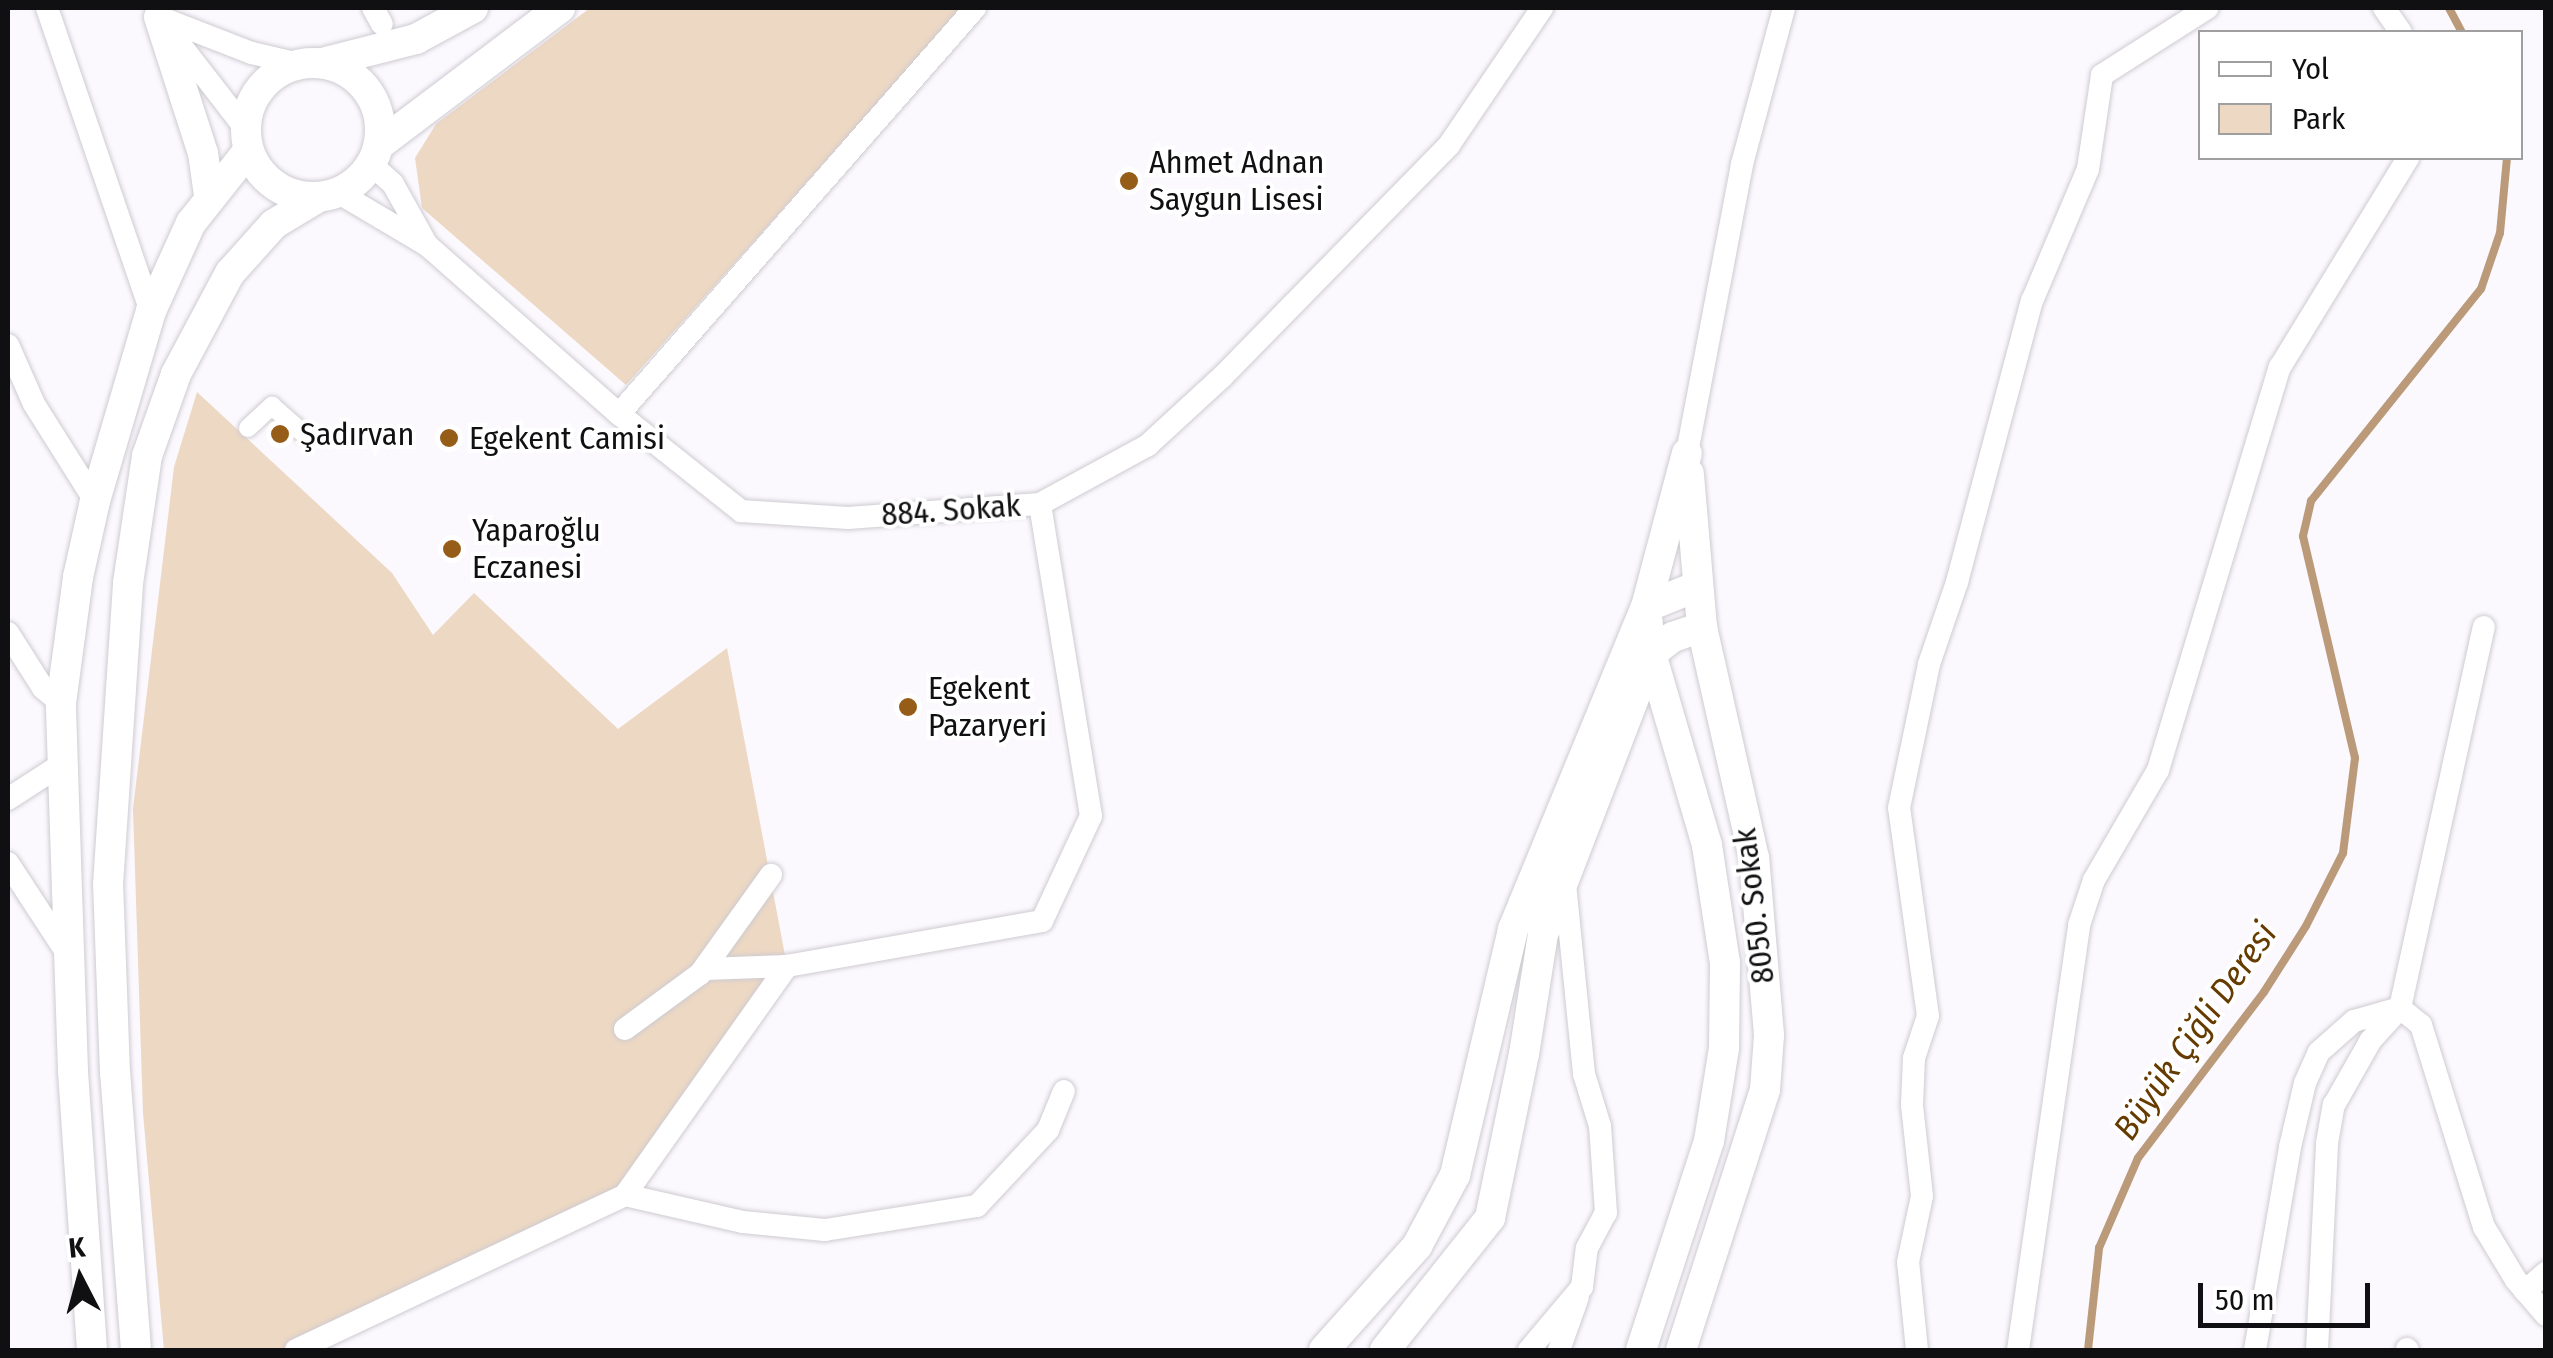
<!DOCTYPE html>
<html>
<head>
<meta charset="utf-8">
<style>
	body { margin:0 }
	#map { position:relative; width:2553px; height:1358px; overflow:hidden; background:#fbf8fe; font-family:"Fira Sans Condensed",sans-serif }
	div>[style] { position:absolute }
	.green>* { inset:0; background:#edd8c3 }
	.stream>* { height:8px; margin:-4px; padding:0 4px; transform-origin:4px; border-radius:4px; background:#bb9a7a }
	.roads { filter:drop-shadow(0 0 2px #cecbd1) drop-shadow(0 0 2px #cecbd1) }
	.pedestrian>* { height:18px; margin:-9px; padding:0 9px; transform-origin:9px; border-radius:9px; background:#fff }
	.minor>* { height:22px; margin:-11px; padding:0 11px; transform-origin:11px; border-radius:11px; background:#fff }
	.tertiary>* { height:30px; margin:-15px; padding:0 15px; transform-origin:15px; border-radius:15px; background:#fff }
	.tertiary>.ring { margin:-15px; padding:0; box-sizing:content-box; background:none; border:30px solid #fff; border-radius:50% }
	.dots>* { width:28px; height:28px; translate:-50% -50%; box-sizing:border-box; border:5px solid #fff; border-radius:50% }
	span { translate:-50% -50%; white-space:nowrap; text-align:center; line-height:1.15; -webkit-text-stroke:8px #fff; paint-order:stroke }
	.poi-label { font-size:32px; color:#100f11 }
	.left { translate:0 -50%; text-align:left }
	.street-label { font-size:32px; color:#100f11 }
	.water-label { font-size:35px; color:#663b00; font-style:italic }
	.frame { position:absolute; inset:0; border:10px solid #100f11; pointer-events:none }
	.legend { position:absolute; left:2198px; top:30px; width:325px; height:130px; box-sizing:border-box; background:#fff; border:2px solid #9f9fa0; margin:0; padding:12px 18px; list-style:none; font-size:30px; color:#100f11 }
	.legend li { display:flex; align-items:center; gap:20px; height:50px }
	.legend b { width:50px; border:2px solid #9f9fa0 }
	.north { position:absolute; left:30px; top:1228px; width:100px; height:100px; -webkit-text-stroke:8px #fff; paint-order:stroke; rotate:354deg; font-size:28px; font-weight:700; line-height:40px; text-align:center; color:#100f11 }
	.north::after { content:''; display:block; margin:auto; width:35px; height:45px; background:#100f11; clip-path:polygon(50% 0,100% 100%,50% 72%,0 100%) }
	.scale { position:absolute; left:2198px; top:1283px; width:172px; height:45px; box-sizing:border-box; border:5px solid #100f11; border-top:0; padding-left:12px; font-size:30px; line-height:35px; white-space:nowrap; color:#100f11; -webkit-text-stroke:8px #fff; paint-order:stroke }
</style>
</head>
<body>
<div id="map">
	<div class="green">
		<div style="clip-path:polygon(590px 8px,962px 8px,626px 385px,422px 208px,415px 158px,436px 124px)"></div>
		<div style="clip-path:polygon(197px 392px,392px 573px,433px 635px,474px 593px,618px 729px,727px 648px,787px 966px,613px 1199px,296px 1350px,164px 1350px,143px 1113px,133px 809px,174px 467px)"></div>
	</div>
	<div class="stream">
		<div style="left:2449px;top:8px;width:27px;rotate:62deg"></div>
		<div style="left:2088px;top:1350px;width:103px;rotate:-83.8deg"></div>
		<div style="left:2099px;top:1248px;width:98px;rotate:-66.6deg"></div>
		<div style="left:2138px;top:1158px;width:208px;rotate:-52.8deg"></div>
		<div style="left:2264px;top:992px;width:78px;rotate:-57.5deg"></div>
		<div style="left:2306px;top:926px;width:82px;rotate:-63.1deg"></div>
		<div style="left:2343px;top:853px;width:96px;rotate:-82.8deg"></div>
		<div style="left:2355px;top:758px;width:228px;rotate:-103.2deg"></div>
		<div style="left:2303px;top:536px;width:36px;rotate:-77deg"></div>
		<div style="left:2311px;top:501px;width:272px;rotate:-51.3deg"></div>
		<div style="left:2481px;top:289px;width:59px;rotate:-71.3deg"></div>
		<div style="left:2500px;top:233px;width:75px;rotate:-84.7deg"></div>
	</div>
	<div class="roads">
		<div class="pedestrian">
			<div style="left:248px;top:428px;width:33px;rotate:-43deg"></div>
			<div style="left:272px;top:406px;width:41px;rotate:41.1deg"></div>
		</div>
		<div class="minor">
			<div style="left:47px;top:8px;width:320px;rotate:71.1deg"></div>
			<div style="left:373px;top:8px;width:18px;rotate:61deg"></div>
			<div style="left:2384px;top:8px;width:29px;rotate:55deg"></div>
			<div style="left:245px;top:128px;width:140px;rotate:-127.8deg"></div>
			<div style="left:159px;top:17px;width:100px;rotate:21.2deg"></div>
			<div style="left:252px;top:53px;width:48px;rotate:13.2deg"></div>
			<div style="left:372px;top:165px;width:28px;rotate:42deg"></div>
			<div style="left:393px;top:184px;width:70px;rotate:60.9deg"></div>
			<div style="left:427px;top:245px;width:256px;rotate:41.4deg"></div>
			<div style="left:619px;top:414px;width:156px;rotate:38.5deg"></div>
			<div style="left:741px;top:511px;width:107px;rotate:3.7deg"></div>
			<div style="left:848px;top:518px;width:193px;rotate:-4.2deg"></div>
			<div style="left:1040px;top:504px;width:123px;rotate:-28.6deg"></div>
			<div style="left:1148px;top:445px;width:100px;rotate:-42.6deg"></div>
			<div style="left:1222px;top:377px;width:325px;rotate:-45.6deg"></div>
			<div style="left:1449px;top:145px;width:166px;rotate:-55.8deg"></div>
			<div style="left:339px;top:193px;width:102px;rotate:30.6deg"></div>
			<div style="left:8px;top:345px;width:64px;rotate:66.2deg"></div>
			<div style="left:34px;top:404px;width:115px;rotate:57.8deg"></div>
			<div style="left:619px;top:414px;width:540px;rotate:-48.75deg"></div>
			<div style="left:1687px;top:453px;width:294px;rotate:-79.2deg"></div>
			<div style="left:1742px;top:164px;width:162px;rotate:-74.9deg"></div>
			<div style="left:8px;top:633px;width:65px;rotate:57.5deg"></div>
			<div style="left:43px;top:688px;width:23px;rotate:40deg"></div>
			<div style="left:8px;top:799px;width:64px;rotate:-32.9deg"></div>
			<div style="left:8px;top:863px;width:108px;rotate:56.8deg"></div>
			<div style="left:705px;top:969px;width:82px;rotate:-2.1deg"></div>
			<div style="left:625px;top:1029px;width:93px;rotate:-36.3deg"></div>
			<div style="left:700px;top:974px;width:122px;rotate:-54.4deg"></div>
			<div style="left:625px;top:1195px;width:281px;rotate:-54.7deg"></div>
			<div style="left:787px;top:966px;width:259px;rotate:-10deg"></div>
			<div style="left:1042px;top:921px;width:116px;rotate:-65deg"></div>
			<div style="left:1091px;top:816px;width:316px;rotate:-99.3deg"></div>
			<div style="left:2525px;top:1291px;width:28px;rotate:-41deg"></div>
			<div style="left:2407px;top:1349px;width:1px;rotate:45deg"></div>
			<div style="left:296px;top:1350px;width:364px;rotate:-25.2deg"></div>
			<div style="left:625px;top:1195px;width:121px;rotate:12.9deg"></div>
			<div style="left:743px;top:1222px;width:82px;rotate:5.6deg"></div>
			<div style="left:825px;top:1230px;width:154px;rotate:-9deg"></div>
			<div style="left:977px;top:1206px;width:104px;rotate:-46.9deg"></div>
			<div style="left:1048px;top:1130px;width:42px;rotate:-67.7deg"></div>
			<div style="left:1529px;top:1350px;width:82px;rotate:-49.9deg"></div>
			<div style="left:1582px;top:1287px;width:39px;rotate:-83deg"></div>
			<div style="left:1587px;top:1248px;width:40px;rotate:-62deg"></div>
			<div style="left:1606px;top:1213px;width:87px;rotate:-93.9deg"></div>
			<div style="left:1600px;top:1126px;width:54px;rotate:-107.1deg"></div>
			<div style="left:1584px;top:1074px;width:193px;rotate:-95.7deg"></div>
			<div style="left:1559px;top:1350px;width:56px;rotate:-70.3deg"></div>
			<div style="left:1917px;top:1350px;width:88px;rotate:-95.8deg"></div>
			<div style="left:1908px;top:1262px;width:67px;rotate:-78deg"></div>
			<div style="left:1922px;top:1196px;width:92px;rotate:-96.3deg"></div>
			<div style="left:1912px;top:1105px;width:47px;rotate:-87.6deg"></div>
			<div style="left:1914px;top:1058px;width:44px;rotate:-71.6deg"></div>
			<div style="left:1928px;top:1016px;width:210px;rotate:-97.9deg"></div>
			<div style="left:1899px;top:808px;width:147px;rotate:-78.2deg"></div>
			<div style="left:1929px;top:664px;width:87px;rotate:-71.1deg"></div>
			<div style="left:1957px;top:582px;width:291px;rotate:-75.1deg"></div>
			<div style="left:2032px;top:301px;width:143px;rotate:-67deg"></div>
			<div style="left:2088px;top:169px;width:95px;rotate:-81.5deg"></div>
			<div style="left:2102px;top:75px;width:125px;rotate:-32.5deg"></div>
			<div style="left:2018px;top:1350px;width:429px;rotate:-81.8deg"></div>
			<div style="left:2079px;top:925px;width:47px;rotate:-71.6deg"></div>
			<div style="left:2094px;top:880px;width:127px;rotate:-59.8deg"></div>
			<div style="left:2158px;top:770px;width:421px;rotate:-73.2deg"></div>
			<div style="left:2280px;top:367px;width:245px;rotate:-58.5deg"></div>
			<div style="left:2255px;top:1350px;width:206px;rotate:-80.2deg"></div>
			<div style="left:2290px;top:1147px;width:66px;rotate:-76.8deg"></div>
			<div style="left:2305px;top:1083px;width:34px;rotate:-66deg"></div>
			<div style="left:2319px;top:1052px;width:47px;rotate:-41.5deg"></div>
			<div style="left:2354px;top:1021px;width:48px;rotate:-15.8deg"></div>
			<div style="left:2400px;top:1008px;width:27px;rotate:39deg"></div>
			<div style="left:2421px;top:1025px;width:212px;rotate:72.7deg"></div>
			<div style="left:2484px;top:1227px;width:62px;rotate:58.9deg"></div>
			<div style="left:2516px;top:1280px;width:46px;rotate:49.4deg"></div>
			<div style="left:2317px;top:1350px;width:207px;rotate:-87.2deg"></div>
			<div style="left:2327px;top:1143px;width:39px;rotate:-80deg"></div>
			<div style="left:2334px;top:1105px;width:75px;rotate:-60.4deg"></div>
			<div style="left:2371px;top:1040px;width:43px;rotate:-47.8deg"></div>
			<div style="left:2400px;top:1008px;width:390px;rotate:-77.6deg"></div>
		</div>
		<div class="tertiary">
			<div style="left:159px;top:17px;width:143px;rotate:72.1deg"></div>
			<div style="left:203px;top:153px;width:42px;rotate:81.9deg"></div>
			<div class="ring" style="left:246px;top:63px;width:104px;height:104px"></div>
			<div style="left:322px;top:63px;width:97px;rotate:-14.3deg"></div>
			<div style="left:416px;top:39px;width:65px;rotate:-28.5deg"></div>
			<div style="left:380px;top:144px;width:226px;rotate:-37.1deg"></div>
			<div style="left:92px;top:1350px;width:280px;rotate:-93.9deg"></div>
			<div style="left:73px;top:1071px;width:368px;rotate:-91.9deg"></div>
			<div style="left:61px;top:703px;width:127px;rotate:-82.3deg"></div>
			<div style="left:78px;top:577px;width:78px;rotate:-77.4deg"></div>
			<div style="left:95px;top:501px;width:198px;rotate:-73.6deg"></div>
			<div style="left:151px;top:311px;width:97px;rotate:-65.6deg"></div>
			<div style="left:191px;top:223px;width:92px;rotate:-51.6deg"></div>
			<div style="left:136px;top:1350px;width:278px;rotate:-94.3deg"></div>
			<div style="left:115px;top:1073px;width:188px;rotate:-92.1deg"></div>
			<div style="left:108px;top:885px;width:303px;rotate:-86.2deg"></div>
			<div style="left:128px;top:583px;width:128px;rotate:-81.5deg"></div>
			<div style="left:147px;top:456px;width:87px;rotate:-70.5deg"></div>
			<div style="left:176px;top:374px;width:115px;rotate:-61.9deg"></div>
			<div style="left:230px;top:273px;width:66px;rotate:-48.1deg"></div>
			<div style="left:274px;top:224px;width:50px;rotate:-31.2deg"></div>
			<div style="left:1324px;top:1350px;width:140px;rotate:-48.2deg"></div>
			<div style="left:1417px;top:1246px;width:81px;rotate:-61.8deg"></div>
			<div style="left:1455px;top:1175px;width:253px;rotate:-76.7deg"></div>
			<div style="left:1513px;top:929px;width:348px;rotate:-67.6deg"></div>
			<div style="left:1646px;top:607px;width:159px;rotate:-75.1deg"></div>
			<div style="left:1385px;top:1350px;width:169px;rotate:-51.5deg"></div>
			<div style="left:1490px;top:1218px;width:167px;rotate:-78.3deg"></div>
			<div style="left:1524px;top:1054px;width:121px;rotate:-81deg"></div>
			<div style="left:1543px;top:934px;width:300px;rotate:-68.9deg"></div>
			<div style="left:1651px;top:654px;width:28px;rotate:-38deg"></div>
			<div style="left:1673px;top:637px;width:31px;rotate:-19deg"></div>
			<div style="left:1641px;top:1350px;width:220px;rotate:-72deg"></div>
			<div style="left:1709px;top:1141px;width:94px;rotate:-80.8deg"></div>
			<div style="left:1724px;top:1048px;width:85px;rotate:-89.3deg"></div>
			<div style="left:1725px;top:963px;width:119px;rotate:-98.7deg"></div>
			<div style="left:1707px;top:845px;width:199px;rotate:-106.3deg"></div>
			<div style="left:1651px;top:654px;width:47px;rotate:-96.1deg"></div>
			<div style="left:1646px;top:607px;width:56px;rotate:-22deg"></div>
			<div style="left:1681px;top:1350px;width:273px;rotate:-72.1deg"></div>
			<div style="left:1765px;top:1090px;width:55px;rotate:-85.8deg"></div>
			<div style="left:1769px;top:1035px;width:178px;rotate:-94.8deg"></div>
			<div style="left:1754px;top:858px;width:237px;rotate:-102.7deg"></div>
			<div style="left:1702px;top:627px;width:154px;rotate:-94.9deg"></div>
		</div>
	</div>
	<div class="dots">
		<div style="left:1129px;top:181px;background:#955d17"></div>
		<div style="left:280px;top:434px;background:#955d17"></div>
		<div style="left:449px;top:438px;background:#955d17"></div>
		<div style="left:452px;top:549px;background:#955d17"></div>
		<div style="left:908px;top:707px;background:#955d17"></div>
	</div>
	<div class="poi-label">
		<span class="left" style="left:1149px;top:181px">Ahmet Adnan<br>Saygun Lisesi</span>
		<span class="left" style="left:300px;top:434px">Şadırvan</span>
		<span class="left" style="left:469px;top:438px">Egekent Camisi</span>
		<span class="left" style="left:472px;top:549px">Yaparoğlu<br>Eczanesi</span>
		<span class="left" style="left:928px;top:707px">Egekent<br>Pazaryeri</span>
	</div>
	<div class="street-label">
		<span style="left:951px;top:510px;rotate:-4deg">884. Sokak</span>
		<span style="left:1754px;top:906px;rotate:-97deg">8050. Sokak</span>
	</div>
	<div class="water-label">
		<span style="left:2195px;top:1031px;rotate:-55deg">Büyük Çiğli Deresi</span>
	</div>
	<div class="frame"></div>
	<ul class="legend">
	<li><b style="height:12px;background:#fff"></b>Yol</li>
	<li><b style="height:28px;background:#edd8c3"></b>Park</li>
	</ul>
	<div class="north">K</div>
	<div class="scale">50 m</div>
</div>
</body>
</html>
